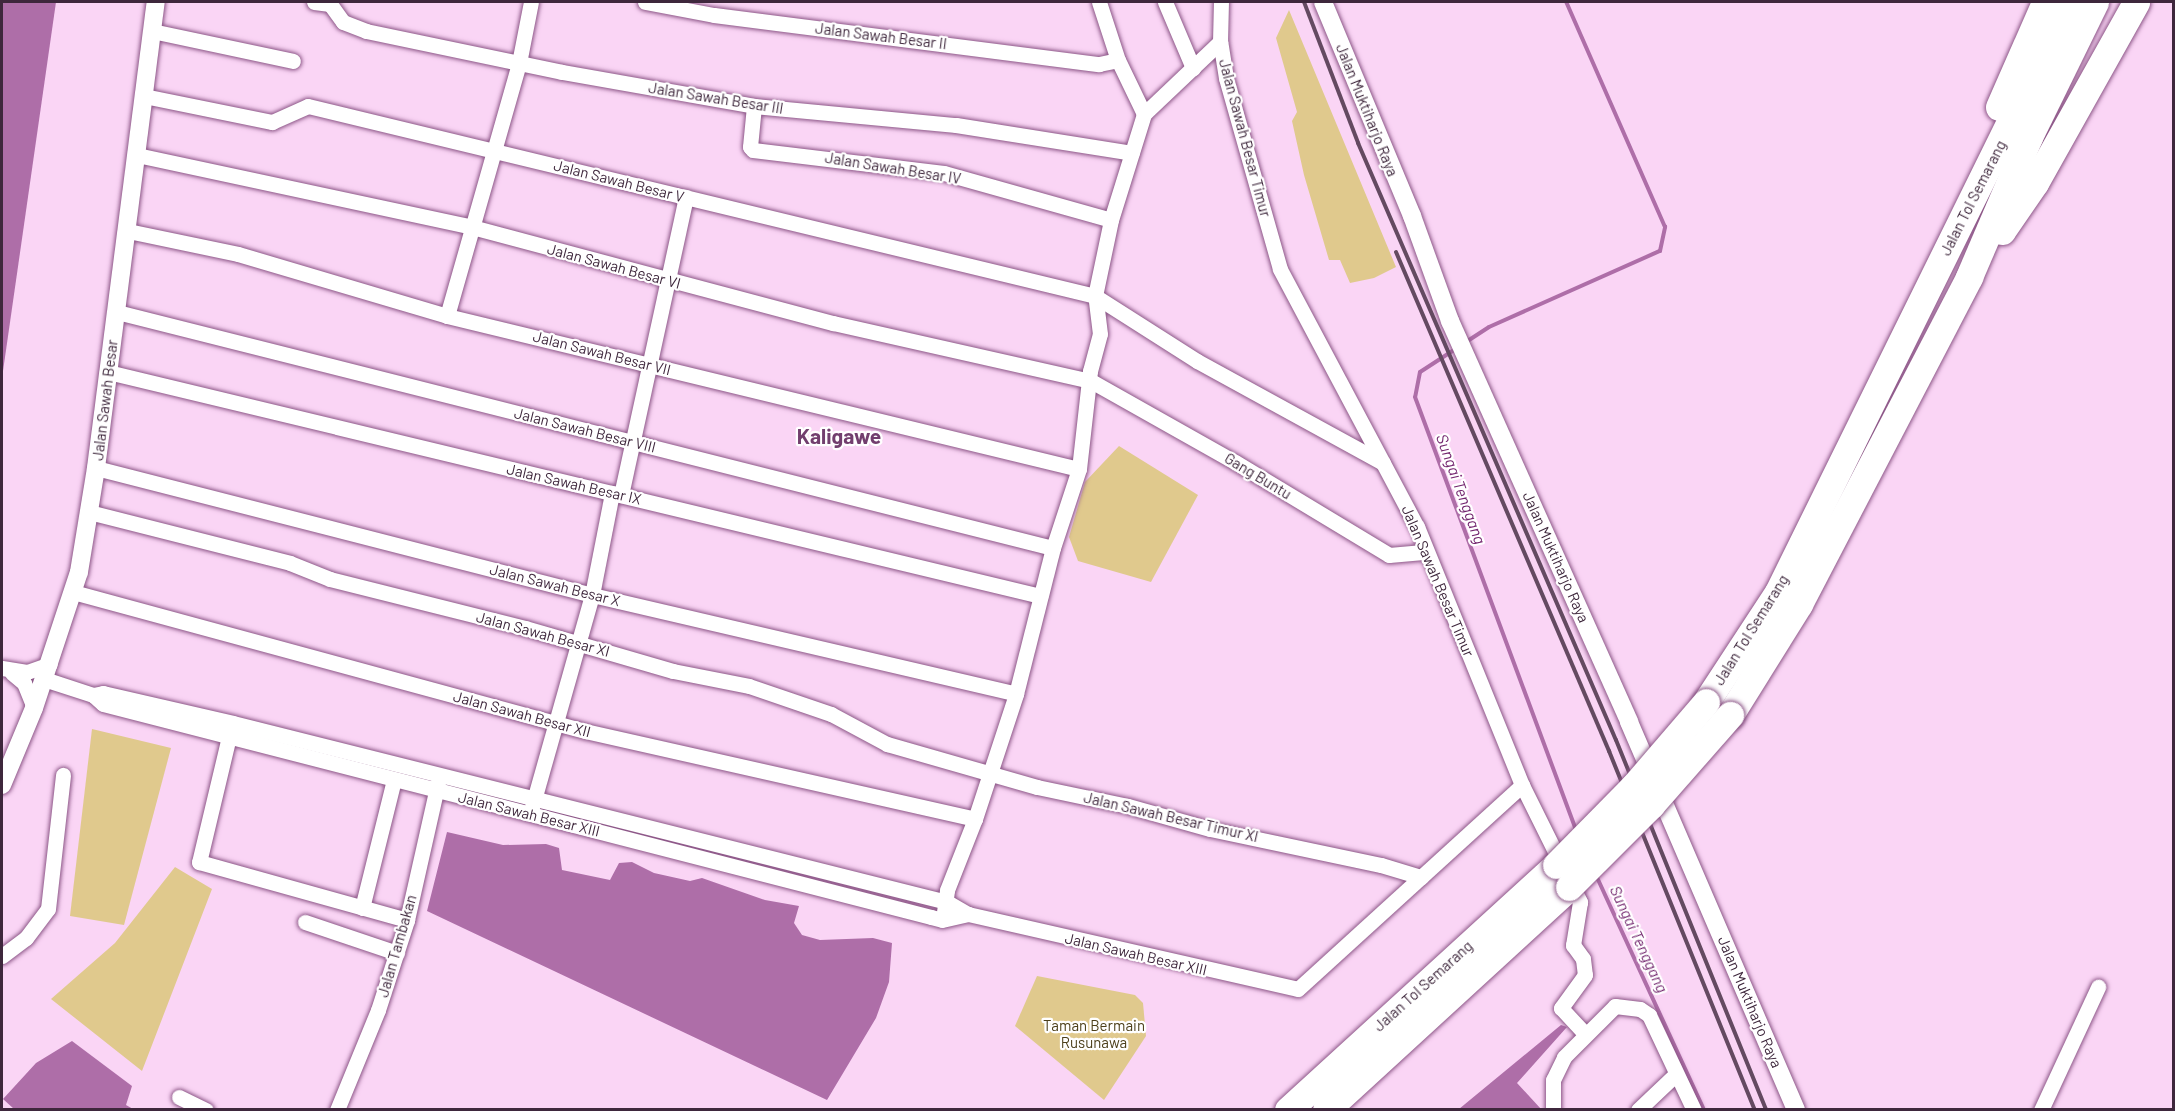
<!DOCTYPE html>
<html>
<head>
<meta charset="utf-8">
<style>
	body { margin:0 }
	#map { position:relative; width:2175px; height:1111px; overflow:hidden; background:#fad5f5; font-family:Barlow,sans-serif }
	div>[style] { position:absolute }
	.green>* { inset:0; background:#e0c98d }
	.water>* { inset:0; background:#ae6ea8 }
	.stream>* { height:4px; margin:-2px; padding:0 2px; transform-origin:2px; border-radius:2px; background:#ae6ea8 }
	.roads { filter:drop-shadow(0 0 2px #8c5687) drop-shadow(0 0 2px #8c5687) }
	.minor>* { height:15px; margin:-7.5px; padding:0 7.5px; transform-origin:7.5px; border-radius:7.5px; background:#fff }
	.tertiary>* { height:18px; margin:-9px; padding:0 9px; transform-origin:9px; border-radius:9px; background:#fff }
	.motorway>* { height:27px; margin:-13.5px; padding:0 13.5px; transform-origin:13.5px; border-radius:13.5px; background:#fff }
	.rail>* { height:4px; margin:-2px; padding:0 2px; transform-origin:2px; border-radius:2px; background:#644a61 }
	.bridges { filter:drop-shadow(0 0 2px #8c5687) drop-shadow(0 0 2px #8c5687) }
	.motorway-bridge>* { height:27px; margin:-13.5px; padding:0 13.5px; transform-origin:13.5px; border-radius:13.5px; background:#fff }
	span { translate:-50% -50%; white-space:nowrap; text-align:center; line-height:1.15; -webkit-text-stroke:4.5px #fff; paint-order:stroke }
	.street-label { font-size:15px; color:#3e273c }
	.park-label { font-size:15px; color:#4c3f1a }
	.water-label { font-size:16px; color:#73266f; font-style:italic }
	.district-label { font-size:21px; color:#723e6e; font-weight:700 }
	.frame { position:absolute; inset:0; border:3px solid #3e273c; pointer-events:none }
</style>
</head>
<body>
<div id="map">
	<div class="green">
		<div style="clip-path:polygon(1289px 10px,1396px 267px,1374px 278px,1350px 283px,1340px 260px,1329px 260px,1304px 175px,1292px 121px,1297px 112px,1276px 38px)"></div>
		<div style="clip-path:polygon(1119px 446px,1198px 495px,1151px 582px,1078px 561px,1069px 537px,1085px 482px)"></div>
		<div style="clip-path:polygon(92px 729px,171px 748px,124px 925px,70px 916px)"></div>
		<div style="clip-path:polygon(175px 867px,212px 889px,142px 1071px,51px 999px,115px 943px)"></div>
		<div style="clip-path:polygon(1037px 976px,1135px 995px,1143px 1003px,1146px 1036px,1104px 1100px,1015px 1026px)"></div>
	</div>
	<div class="water">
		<div style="clip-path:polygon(2px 2px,56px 2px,2px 378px)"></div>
		<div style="clip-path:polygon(447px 832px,503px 845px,546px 844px,559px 848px,562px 870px,610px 880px,619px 863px,632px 862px,654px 873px,690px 881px,702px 878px,765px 900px,799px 906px,794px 923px,802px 935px,820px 940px,873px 938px,892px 943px,889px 982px,876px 1018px,827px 1100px,427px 911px)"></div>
		<div style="clip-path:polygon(1561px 1025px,1567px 1027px,1517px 1083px,1541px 1109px,1459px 1109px)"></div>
		<div style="clip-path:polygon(72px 1041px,132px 1086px,126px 1105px,133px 1109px,14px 1109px,3px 1099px,36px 1063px)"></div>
	</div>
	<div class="stream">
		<div style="left:1466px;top:342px;width:27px;rotate:-33deg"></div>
		<div style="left:1489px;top:327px;width:187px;rotate:-24deg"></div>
		<div style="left:1660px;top:251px;width:25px;rotate:-78deg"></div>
		<div style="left:1665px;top:227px;width:246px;rotate:-113.7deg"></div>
		<div style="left:1457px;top:348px;width:44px;rotate:147deg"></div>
		<div style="left:1420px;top:372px;width:25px;rotate:101deg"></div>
		<div style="left:1415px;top:397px;width:463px;rotate:69.6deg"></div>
		<div style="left:1595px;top:873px;width:261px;rotate:65.3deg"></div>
	</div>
	<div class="roads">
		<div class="minor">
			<div style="left:314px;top:2px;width:16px;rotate:7deg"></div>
			<div style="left:330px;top:4px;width:22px;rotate:54deg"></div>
			<div style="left:343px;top:22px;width:25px;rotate:21deg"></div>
			<div style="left:366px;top:31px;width:200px;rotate:11.8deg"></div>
			<div style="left:562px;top:72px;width:195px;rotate:10deg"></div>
			<div style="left:754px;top:106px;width:203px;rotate:5.4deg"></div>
			<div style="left:956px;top:125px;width:178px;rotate:9deg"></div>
			<div style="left:645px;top:2px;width:70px;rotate:10.7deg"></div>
			<div style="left:714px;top:15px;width:388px;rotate:7.3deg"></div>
			<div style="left:1099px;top:64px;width:19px;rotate:-12deg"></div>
			<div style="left:1099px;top:2px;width:61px;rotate:71.9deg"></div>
			<div style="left:1118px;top:60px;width:60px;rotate:64.3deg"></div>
			<div style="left:1165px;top:2px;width:72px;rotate:67deg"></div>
			<div style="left:152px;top:31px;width:144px;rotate:12deg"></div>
			<div style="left:144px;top:96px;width:131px;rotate:11.5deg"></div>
			<div style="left:272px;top:122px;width:39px;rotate:-24deg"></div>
			<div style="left:308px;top:106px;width:810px;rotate:13.57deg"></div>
			<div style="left:1095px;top:296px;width:121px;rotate:32.5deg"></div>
			<div style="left:1197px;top:361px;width:212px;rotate:28.7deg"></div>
			<div style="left:754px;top:106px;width:41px;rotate:95.6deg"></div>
			<div style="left:750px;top:147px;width:4px;rotate:45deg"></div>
			<div style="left:753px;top:150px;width:192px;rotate:6.9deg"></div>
			<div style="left:944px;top:173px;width:173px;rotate:15.7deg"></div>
			<div style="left:137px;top:155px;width:343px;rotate:12.1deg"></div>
			<div style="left:472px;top:227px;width:374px;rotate:14.9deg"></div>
			<div style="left:833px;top:323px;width:264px;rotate:12.7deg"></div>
			<div style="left:1091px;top:381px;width:165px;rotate:29.4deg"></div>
			<div style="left:1235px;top:462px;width:180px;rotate:31.1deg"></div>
			<div style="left:1389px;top:555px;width:37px;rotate:-5deg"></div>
			<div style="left:128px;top:231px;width:112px;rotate:11.8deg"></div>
			<div style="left:238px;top:254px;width:218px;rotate:16.5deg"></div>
			<div style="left:447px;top:316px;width:650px;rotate:13.61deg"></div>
			<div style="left:117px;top:312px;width:965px;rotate:14.15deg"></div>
			<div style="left:447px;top:316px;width:263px;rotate:-74.1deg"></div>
			<div style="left:519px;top:63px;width:62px;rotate:-78.9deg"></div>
			<div style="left:108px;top:372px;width:959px;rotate:13.51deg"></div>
			<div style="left:96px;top:468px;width:512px;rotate:14.36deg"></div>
			<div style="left:592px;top:595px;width:435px;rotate:13.1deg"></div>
			<div style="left:621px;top:495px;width:305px;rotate:-77.7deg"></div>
			<div style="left:89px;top:512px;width:207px;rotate:14.2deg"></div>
			<div style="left:290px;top:563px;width:43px;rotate:21.8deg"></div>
			<div style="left:330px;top:579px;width:201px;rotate:14.1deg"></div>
			<div style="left:525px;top:628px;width:154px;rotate:16.2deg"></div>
			<div style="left:673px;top:671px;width:77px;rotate:11.2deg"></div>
			<div style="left:749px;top:686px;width:87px;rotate:18.9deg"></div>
			<div style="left:831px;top:714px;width:64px;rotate:28.2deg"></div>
			<div style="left:887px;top:744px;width:156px;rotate:16deg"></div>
			<div style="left:1037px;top:787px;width:93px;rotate:11.8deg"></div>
			<div style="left:1128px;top:806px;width:85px;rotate:15.7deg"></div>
			<div style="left:1210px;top:829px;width:175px;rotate:11.9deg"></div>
			<div style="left:1381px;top:865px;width:42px;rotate:16.7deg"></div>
			<div style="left:73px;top:592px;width:531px;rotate:15.19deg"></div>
			<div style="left:585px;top:731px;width:400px;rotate:12.7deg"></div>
			<div style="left:2px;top:668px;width:25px;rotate:9deg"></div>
			<div style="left:27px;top:672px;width:24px;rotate:-19deg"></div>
			<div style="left:12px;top:673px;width:16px;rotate:40deg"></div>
			<div style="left:24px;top:683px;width:27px;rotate:68deg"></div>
			<div style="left:44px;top:679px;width:52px;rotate:18.1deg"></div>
			<div style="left:93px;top:695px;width:13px;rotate:42deg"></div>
			<div style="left:103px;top:704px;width:855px;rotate:14.43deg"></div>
			<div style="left:931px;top:917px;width:11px;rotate:15deg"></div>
			<div style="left:942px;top:920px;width:27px;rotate:-13deg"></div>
			<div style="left:93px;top:695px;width:10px;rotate:-11deg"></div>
			<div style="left:103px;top:693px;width:133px;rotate:13deg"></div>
			<div style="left:233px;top:723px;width:736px;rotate:14.07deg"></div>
			<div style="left:947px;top:902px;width:24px;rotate:30deg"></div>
			<div style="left:968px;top:914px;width:338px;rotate:12.8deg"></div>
			<div style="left:1298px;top:989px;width:303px;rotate:-42.3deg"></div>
			<div style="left:1522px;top:785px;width:279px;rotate:-112.1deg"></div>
			<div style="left:1417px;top:527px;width:292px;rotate:-118deg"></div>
			<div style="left:1280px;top:269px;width:198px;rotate:-105.8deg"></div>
			<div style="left:1226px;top:78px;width:36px;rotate:-99deg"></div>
			<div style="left:1220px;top:42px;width:40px;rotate:-88.6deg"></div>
			<div style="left:231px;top:728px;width:138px;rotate:103.4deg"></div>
			<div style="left:199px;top:862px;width:216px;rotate:15.6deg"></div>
			<div style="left:1522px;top:785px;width:131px;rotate:63.6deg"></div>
			<div style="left:1580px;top:902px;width:44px;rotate:99.2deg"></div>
			<div style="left:1573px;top:945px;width:17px;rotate:54deg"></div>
			<div style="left:1583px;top:959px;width:16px;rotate:83deg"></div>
			<div style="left:1585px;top:975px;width:41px;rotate:126deg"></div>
			<div style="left:1561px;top:1008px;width:35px;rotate:47deg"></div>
			<div style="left:532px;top:807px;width:220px;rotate:-74.2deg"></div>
			<div style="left:592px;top:595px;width:104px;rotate:-78.9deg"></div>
			<div style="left:362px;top:908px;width:132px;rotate:-76deg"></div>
			<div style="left:944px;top:912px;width:22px;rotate:-82deg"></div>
			<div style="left:947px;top:890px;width:76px;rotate:-68.5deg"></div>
			<div style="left:975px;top:819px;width:132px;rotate:-71.8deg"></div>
			<div style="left:1016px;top:694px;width:151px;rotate:-75.8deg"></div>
			<div style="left:1053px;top:548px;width:83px;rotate:-71.8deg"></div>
			<div style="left:1079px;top:469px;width:99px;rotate:-83.6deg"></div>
			<div style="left:1090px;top:371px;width:38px;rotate:-75deg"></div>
			<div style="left:1100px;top:334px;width:38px;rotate:-97deg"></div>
			<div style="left:1095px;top:296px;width:78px;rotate:-78.1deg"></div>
			<div style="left:1111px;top:220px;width:111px;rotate:-72.7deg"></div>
			<div style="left:1144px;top:114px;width:105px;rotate:-43.5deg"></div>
			<div style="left:305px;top:922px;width:97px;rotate:18.6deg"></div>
			<div style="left:2px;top:956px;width:30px;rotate:-37deg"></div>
			<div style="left:26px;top:938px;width:36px;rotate:-53deg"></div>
			<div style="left:48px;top:909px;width:135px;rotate:-83.6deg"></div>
			<div style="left:179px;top:1097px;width:30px;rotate:26deg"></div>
			<div style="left:337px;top:1110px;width:108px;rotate:-67.7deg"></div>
			<div style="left:378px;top:1010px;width:95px;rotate:-72.1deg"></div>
			<div style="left:407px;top:920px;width:141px;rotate:-77.3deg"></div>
			<div style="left:1553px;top:1110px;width:30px;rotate:-90deg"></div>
			<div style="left:1553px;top:1080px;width:25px;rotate:-64deg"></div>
			<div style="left:1564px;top:1057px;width:72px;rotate:-45deg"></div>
			<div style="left:1615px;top:1006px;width:25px;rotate:7deg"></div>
			<div style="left:1640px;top:1009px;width:11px;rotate:34deg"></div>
			<div style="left:1649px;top:1015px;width:105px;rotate:64.7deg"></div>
			<div style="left:1638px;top:1110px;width:52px;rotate:-43.5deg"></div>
			<div style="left:2041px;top:1110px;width:136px;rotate:-65.1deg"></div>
		</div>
		<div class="tertiary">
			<div style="left:1323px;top:2px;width:232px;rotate:67.4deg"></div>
			<div style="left:1412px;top:216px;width:112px;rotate:70.1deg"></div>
			<div style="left:1450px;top:321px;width:439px;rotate:65.9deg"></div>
			<div style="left:1629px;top:722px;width:422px;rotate:66.7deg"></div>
			<div style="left:2px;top:785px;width:83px;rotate:-67.4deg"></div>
			<div style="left:34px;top:708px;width:143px;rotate:-71.7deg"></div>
			<div style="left:79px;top:572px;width:105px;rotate:-80.7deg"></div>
			<div style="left:96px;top:468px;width:470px;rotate:-82.7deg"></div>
		</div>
		<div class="motorway">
			<div style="left:1999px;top:107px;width:115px;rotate:-66.3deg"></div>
			<div style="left:2002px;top:231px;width:58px;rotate:-55.5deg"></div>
			<div style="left:2035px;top:183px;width:207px;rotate:-60.8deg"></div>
			<div style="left:1706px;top:702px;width:131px;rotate:-56.8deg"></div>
			<div style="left:1778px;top:592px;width:658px;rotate:-63.75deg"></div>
			<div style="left:1730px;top:715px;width:131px;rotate:-58.1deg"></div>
			<div style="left:1799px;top:604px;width:369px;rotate:-62.5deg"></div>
			<div style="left:1969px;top:277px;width:152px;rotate:-66.8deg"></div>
			<div style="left:2029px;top:137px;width:150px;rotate:-63.9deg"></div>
			<div style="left:1288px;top:1110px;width:363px;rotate:-42.4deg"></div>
			<div style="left:1326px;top:1110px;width:330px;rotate:-42.5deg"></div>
		</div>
	</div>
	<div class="rail">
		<div style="left:1304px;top:2px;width:151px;rotate:69deg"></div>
		<div style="left:1358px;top:143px;width:650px;rotate:66.63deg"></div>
		<div style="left:1616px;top:740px;width:399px;rotate:67.9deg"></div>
		<div style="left:1396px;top:252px;width:543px;rotate:66.88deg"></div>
		<div style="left:1609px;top:751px;width:388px;rotate:67.9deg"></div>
	</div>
	<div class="bridges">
		<div class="motorway-bridge">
			<div style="left:1556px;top:865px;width:110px;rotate:-45.4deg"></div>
			<div style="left:1633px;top:787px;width:112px;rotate:-49.3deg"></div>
			<div style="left:1569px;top:887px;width:116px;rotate:-45deg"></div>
			<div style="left:1651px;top:805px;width:120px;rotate:-48.7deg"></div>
		</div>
	</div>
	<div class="street-label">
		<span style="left:881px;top:36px;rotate:7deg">Jalan Sawah Besar II</span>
		<span style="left:716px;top:98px;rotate:9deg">Jalan Sawah Besar III</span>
		<span style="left:1367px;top:110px;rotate:68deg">Jalan Muktiharjo Raya</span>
		<span style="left:1245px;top:138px;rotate:75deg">Jalan Sawah Besar Timur</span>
		<span style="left:893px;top:168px;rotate:9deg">Jalan Sawah Besar IV</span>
		<span style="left:619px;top:181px;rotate:14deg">Jalan Sawah Besar V</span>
		<span style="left:1973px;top:198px;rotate:-63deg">Jalan Tol Semarang</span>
		<span style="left:614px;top:266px;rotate:15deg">Jalan Sawah Besar VI</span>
		<span style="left:602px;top:353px;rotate:14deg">Jalan Sawah Besar VII</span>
		<span style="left:105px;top:400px;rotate:-83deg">Jalan Sawah Besar</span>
		<span style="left:585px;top:430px;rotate:14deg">Jalan Sawah Besar VIII</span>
		<span style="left:1258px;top:476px;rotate:31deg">Gang Buntu</span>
		<span style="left:574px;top:484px;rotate:13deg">Jalan Sawah Besar IX</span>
		<span style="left:1556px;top:557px;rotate:66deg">Jalan Muktiharjo Raya</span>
		<span style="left:1438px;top:581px;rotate:67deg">Jalan Sawah Besar Timur</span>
		<span style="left:555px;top:585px;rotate:14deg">Jalan Sawah Besar X</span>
		<span style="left:1751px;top:630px;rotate:-58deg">Jalan Tol Semarang</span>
		<span style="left:543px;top:634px;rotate:15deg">Jalan Sawah Besar XI</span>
		<span style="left:522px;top:714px;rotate:15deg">Jalan Sawah Besar XII</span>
		<span style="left:529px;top:814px;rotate:14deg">Jalan Sawah Besar XIII</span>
		<span style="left:1171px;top:817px;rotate:13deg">Jalan Sawah Besar Timur XI</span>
		<span style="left:397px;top:946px;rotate:-74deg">Jalan Tambakan</span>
		<span style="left:1136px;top:954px;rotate:13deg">Jalan Sawah Besar XIII</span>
		<span style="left:1423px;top:986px;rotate:-42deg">Jalan Tol Semarang</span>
		<span style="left:1750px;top:1002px;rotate:67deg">Jalan Muktiharjo Raya</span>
	</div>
	<div class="park-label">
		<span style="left:1094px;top:1034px">Taman Bermain<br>Rusunawa</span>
	</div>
	<div class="water-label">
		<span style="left:1461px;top:489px;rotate:70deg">Sungai Tenggang</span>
		<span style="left:1639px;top:939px;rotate:65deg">Sungai Tenggang</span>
	</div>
	<div class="district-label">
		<span style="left:839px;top:436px">Kaligawe</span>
	</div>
	<div class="frame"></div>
</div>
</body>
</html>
